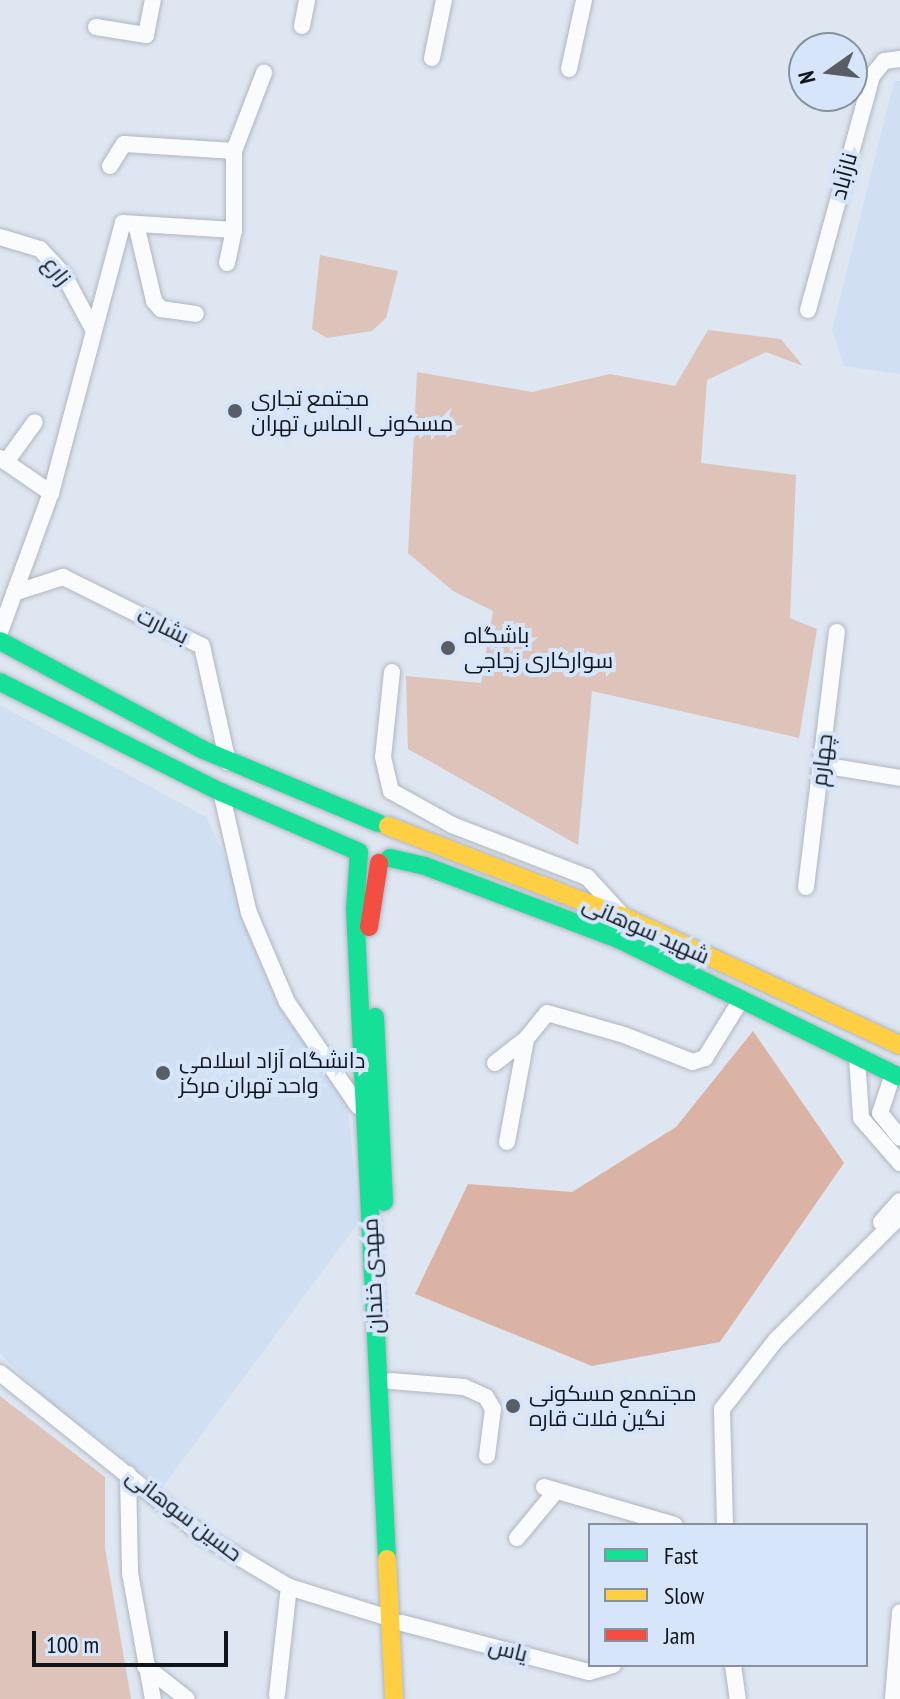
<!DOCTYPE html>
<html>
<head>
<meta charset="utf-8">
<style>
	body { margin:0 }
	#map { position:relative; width:900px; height:1699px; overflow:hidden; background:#dee6f1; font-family:"PT Sans Narrow",Cairo,sans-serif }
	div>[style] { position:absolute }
	.built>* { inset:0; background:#d1dff3 }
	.green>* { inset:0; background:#ddc3ba }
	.forest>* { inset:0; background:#dab3a4 }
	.roads { filter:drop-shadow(0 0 2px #b0b6bf) drop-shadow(0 0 2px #b0b6bf) }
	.street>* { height:16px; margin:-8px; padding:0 8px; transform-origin:8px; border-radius:8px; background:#fafbfd }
	.fast>* { height:18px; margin:-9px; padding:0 9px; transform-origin:9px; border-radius:9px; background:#16e098 }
	.slow>* { height:18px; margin:-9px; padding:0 9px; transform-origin:9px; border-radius:9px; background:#ffcf43 }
	.jam>* { height:18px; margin:-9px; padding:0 9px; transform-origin:9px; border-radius:9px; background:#f24e42 }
	.dots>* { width:22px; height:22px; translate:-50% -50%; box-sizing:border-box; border:4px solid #d6e5f9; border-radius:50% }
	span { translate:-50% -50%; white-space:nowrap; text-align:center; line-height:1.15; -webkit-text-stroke:8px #d6e5f9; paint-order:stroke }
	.street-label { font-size:22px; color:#10151b }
	.poi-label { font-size:22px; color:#10151b }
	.left { translate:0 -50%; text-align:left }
	.legend { position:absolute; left:588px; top:1523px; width:280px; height:144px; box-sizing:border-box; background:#d6e5f9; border:2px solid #8792a0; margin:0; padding:10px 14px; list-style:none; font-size:24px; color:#10151b }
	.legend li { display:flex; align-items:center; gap:16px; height:40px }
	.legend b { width:40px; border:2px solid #8792a0 }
	.north { position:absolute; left:788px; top:32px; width:80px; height:80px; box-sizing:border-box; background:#d6e5f9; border:2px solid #8792a0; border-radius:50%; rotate:256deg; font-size:22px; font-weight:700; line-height:32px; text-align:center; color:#10151b }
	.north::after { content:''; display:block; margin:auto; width:28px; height:36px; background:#585e66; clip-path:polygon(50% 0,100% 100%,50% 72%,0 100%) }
	.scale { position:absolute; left:32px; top:1631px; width:196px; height:36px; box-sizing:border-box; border:4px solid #10151b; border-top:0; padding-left:10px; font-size:24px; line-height:28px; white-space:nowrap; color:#10151b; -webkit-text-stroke:6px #d6e5f9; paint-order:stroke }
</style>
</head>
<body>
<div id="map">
	<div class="built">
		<div style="clip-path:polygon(894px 81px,900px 81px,900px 374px,844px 366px,832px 330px)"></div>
		<div style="clip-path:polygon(0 705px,206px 817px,231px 869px,249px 938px,281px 1010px,347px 1101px,359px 1222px,162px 1488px,48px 1401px,0 1354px)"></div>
	</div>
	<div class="green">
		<div style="clip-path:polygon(320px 255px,398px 271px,386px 318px,372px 331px,327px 338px,312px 329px)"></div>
		<div style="clip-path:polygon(708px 330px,781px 339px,803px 366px,766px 352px,707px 380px,701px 463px,796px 475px,790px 618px,817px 629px,799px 738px,592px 691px,578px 845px,408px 749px,406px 676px,481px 683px,493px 611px,453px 591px,408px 553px,417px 372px,532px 392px,610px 374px,675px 386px)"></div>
		<div style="clip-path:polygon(0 1396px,105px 1477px,105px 1548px,131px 1699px,0 1699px)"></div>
	</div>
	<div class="forest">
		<div style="clip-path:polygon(753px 1031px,844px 1163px,720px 1342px,592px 1366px,415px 1294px,468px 1184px,572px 1192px,676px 1127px)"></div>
	</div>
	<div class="roads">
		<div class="street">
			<div style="left:302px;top:26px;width:26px;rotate:-79deg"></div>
			<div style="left:96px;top:27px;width:51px;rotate:9.1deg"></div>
			<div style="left:146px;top:35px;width:36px;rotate:-79deg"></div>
			<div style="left:432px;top:58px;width:59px;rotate:-78.3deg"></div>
			<div style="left:569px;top:69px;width:71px;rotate:-77.7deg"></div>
			<div style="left:110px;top:166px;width:26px;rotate:-58deg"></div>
			<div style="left:124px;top:144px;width:110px;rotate:3.6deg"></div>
			<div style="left:136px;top:224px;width:79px;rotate:76.8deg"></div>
			<div style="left:154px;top:301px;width:11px;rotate:49deg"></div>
			<div style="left:161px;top:309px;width:35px;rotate:8deg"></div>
			<div style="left:0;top:237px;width:42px;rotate:16.7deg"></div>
			<div style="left:40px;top:249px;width:35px;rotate:47deg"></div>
			<div style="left:64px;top:275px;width:61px;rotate:61.8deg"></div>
			<div style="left:227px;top:263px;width:34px;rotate:-78deg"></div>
			<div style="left:234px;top:230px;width:79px;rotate:-90deg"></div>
			<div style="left:234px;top:151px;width:84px;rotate:-69deg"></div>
			<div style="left:808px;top:310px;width:243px;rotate:-74.7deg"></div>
			<div style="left:872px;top:76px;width:19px;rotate:-51deg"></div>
			<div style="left:884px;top:61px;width:16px;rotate:-7deg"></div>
			<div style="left:0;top:458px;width:62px;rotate:34.5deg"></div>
			<div style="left:6px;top:462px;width:49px;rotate:-54.1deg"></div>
			<div style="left:14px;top:593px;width:52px;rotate:-18.1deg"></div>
			<div style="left:63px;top:577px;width:155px;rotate:26.4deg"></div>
			<div style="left:202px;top:646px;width:119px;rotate:77.4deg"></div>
			<div style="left:0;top:632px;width:148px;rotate:-69.9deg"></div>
			<div style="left:51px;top:493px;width:279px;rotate:-75.1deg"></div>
			<div style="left:123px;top:223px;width:111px;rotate:3.6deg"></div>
			<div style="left:392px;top:672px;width:85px;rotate:96deg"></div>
			<div style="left:383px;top:757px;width:35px;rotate:77deg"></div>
			<div style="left:391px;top:791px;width:70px;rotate:29.1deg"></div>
			<div style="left:452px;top:825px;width:145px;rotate:21.1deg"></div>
			<div style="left:587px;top:877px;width:52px;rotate:47.4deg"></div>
			<div style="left:821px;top:765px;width:80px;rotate:9.3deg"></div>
			<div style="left:221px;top:792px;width:124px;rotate:77deg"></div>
			<div style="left:249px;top:913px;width:97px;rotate:66.9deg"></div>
			<div style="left:287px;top:1002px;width:126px;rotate:55.7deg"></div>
			<div style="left:806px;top:887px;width:257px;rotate:-83.1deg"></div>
			<div style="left:857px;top:1057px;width:61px;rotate:86.2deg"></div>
			<div style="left:861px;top:1118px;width:60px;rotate:49.1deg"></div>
			<div style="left:495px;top:1063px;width:39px;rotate:-38deg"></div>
			<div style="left:893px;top:1074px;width:41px;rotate:108.4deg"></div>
			<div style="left:880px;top:1113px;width:32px;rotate:51deg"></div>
			<div style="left:507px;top:1142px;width:105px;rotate:-79.5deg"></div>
			<div style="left:526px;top:1039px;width:33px;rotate:-51deg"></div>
			<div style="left:547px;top:1013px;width:80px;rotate:15.9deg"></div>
			<div style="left:624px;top:1035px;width:74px;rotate:21.4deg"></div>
			<div style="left:693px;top:1062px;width:13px;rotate:-18deg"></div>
			<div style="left:705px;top:1058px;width:68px;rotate:-58.2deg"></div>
			<div style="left:881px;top:1222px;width:28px;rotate:-48deg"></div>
			<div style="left:0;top:1373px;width:263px;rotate:38.7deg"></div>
			<div style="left:205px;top:1537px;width:98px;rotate:30.8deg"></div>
			<div style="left:289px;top:1587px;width:105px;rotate:17.2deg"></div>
			<div style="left:391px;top:1381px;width:73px;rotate:4.7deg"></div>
			<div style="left:464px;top:1387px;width:24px;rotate:24deg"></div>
			<div style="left:486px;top:1397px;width:14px;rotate:60deg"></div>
			<div style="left:493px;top:1409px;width:47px;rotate:97.3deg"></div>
			<div style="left:128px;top:1474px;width:99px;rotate:88.8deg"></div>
			<div style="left:130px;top:1573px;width:128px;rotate:79.7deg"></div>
			<div style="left:544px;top:1487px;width:136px;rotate:16.2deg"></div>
			<div style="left:725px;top:1525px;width:116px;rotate:-91.5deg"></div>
			<div style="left:722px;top:1409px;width:88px;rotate:-52deg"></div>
			<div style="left:776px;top:1340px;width:175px;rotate:-45deg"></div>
			<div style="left:517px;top:1538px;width:61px;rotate:-50.3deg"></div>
			<div style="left:402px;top:1623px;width:193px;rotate:14.7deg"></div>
			<div style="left:589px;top:1672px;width:25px;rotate:-16deg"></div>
			<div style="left:733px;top:1665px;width:34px;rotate:82deg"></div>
			<div style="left:145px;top:1666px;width:53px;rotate:38.2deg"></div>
			<div style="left:277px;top:1695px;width:109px;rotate:-83.7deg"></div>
			<div style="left:893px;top:1699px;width:87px;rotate:-85.4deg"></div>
		</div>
		<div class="fast">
			<div style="left:0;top:641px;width:228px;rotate:28.2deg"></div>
			<div style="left:201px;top:749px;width:192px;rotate:22.7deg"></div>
			<div style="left:0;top:682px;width:247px;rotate:26.5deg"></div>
			<div style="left:221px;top:792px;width:150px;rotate:23.5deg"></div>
			<div style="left:359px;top:852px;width:57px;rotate:94deg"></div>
			<div style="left:355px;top:909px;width:651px;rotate:87.18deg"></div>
			<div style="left:390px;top:858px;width:36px;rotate:13deg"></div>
			<div style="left:425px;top:866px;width:204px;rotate:20.7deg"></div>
			<div style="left:616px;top:938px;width:316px;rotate:26.1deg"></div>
			<div style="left:375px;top:1017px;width:185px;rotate:87.2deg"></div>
		</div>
		<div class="slow">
			<div style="left:388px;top:826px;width:253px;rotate:21.1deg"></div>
			<div style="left:624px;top:917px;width:304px;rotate:24.9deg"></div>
			<div style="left:387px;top:1559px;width:140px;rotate:87.1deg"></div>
		</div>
		<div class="jam">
			<div style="left:369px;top:927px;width:65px;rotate:-81.1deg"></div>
		</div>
	</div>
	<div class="dots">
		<div style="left:235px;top:411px;background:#585e66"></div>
		<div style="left:448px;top:648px;background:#585e66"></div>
		<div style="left:163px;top:1073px;background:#585e66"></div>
		<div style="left:513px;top:1406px;background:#585e66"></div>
	</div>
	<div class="street-label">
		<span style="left:844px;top:176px;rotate:-75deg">نازآباد</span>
		<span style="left:57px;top:271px;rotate:52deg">زارع</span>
		<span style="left:163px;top:626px;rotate:26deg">بشارت</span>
		<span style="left:822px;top:760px;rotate:-83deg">چهارم</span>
		<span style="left:646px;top:930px;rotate:24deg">شهید سوهانی</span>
		<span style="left:373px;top:1276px;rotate:-93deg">مهدی خندان</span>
		<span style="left:184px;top:1515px;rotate:37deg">حسین سوهانی</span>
		<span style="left:508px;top:1650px;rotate:14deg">یاس</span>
	</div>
	<div class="poi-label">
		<span class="left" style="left:251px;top:411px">مجتمع تجاری<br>مسکونی الماس تهران</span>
		<span class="left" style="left:464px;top:648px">باشگاه<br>سواركاری زجاجی</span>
		<span class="left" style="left:179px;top:1073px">دانشگاه آزاد اسلامی<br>واحد تهران مرکز</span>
		<span class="left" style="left:529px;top:1406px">مجتممع مسکونی<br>نگین فلات قاره</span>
	</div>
	<ul class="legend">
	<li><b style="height:10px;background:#16e098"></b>Fast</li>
	<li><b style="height:10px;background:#ffcf43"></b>Slow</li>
	<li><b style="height:10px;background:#f24e42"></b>Jam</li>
	</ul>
	<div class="north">N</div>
	<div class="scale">100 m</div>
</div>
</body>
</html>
